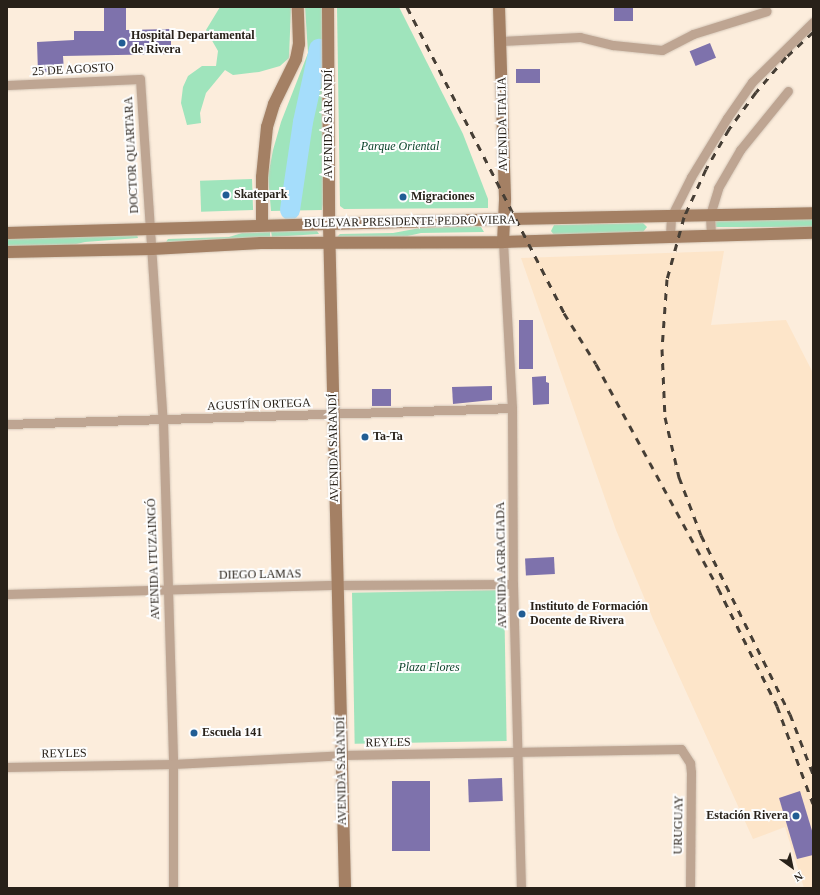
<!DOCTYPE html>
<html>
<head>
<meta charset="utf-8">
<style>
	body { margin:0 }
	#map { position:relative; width:820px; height:895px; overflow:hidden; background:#fceddc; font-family:Georgia,serif }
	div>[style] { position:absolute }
	.built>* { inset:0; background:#fde5c9 }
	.green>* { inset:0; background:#9fe4bc; transform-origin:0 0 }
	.river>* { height:20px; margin:-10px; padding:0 10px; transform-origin:10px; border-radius:10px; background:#a5ddfb }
	.building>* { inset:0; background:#7e72ac; transform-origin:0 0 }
	.roads { filter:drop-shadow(0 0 1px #d6c8b9) drop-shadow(0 0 1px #d6c8b9) }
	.street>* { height:9px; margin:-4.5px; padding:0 4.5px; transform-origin:4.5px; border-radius:4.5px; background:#bea592 }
	.secondary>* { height:12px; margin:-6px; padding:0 6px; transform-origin:6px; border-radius:6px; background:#a48064 }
	.rail>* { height:3px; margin-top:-1.5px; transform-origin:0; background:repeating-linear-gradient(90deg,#463e35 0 7px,transparent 0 14px) }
	.dots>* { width:11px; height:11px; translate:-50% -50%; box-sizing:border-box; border:2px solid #fdfdfd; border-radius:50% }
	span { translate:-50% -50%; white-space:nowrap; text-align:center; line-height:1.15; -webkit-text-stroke:4px #fdfdfd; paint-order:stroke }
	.poi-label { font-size:12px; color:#282119; font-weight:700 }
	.left { translate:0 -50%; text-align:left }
	.right { translate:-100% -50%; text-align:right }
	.street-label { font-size:12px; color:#282119 }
	.park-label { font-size:12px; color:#053e25; font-style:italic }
	.frame { position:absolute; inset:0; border:8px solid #282119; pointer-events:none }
	.north { position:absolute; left:772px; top:847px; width:40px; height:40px; -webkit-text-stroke:3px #fdfdfd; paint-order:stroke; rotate:147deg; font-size:11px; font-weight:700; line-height:16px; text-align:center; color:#282119 }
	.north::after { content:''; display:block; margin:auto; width:14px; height:18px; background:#282119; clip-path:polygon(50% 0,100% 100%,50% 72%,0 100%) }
</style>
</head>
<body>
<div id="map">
	<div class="built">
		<div style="clip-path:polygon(724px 251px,711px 325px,786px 320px,813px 373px,813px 888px,804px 888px,785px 827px,753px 839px,653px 619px,616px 530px,521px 258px)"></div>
	</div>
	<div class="green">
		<div style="clip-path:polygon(220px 7px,291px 7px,289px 58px,280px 66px,259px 72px,233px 75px,225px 70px,206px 93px,200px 113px,201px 123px,187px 125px,181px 103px,183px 87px,188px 76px,202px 66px,216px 66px,218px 51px,206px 30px)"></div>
		<div style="clip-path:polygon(305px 7px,322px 7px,326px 186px,322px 210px,271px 211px,268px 176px,273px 150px,281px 122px,308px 53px)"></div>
		<div style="clip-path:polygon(337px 7px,399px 7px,463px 134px,488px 199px,488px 208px,344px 209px,340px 206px)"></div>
		<div style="left:252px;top:179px;width:31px;height:52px;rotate:88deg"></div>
		<div style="left:813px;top:218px;width:9px;height:100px;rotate:90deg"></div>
		<div style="clip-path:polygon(643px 223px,647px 227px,643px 232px,554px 235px,551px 231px,554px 225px)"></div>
		<div style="clip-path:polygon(477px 226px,481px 227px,484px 232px,421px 233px,399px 238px,337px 237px,340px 234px,393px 233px,420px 228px)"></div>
		<div style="clip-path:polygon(271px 231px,317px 231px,319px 234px,272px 237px)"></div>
		<div style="clip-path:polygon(270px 232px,270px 237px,166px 242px,168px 239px,229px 237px,242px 233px)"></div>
		<div style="clip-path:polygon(128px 235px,137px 235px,138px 238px,85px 242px,64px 247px,7px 249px,7px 239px)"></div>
		<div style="left:504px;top:590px;width:151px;height:152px;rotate:89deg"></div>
	</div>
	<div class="river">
		<div style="left:290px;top:210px;width:89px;rotate:-81.6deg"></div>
		<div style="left:303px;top:122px;width:75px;rotate:-77.6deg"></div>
	</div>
	<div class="building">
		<div style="clip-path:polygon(104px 7px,126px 7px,126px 30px,171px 29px,171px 54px,63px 56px,64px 71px,38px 73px,37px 42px,74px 40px,74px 31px,104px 31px)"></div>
		<div style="left:614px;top:7px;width:19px;height:14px"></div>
		<div style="left:710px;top:43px;width:16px;height:22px;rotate:68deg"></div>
		<div style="left:516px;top:69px;width:24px;height:14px"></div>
		<div style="left:519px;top:320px;width:14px;height:49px"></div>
		<div style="clip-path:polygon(546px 376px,546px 382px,549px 383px,549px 404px,533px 405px,532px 377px)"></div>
		<div style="clip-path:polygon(492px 386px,492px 400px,453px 404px,452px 387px)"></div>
		<div style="left:372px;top:389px;width:19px;height:17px"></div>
		<div style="left:554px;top:557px;width:17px;height:29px;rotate:87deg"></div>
		<div style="left:502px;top:778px;width:23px;height:34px;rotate:88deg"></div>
		<div style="left:392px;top:781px;width:38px;height:70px"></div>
		<div style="clip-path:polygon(800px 791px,813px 834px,813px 855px,797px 859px,779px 798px)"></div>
	</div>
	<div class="roads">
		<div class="street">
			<div style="left:501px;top:41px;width:79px;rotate:-2.9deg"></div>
			<div style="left:580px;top:37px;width:34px;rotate:14deg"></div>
			<div style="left:613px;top:45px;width:49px;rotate:5.8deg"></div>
			<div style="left:662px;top:50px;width:35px;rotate:-27deg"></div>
			<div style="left:693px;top:34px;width:77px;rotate:-17.3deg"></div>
			<div style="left:7px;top:85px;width:133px;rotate:-2.6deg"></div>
			<div style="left:140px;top:79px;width:343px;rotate:86.2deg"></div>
			<div style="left:163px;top:421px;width:343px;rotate:88.3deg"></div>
			<div style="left:173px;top:764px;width:124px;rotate:90deg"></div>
			<div style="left:711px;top:235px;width:20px;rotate:-93deg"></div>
			<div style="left:710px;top:215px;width:28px;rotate:-73deg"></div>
			<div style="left:718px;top:188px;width:44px;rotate:-59.9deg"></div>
			<div style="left:740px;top:150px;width:76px;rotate:-50.9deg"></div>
			<div style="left:670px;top:236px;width:19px;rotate:-87deg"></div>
			<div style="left:671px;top:217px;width:45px;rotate:-63.4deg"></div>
			<div style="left:691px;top:177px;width:69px;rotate:-58.6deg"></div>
			<div style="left:727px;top:118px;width:44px;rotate:-55.2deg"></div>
			<div style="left:752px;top:82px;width:86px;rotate:-44.5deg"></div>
			<div style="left:503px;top:242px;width:166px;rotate:86.9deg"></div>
			<div style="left:512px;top:408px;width:176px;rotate:89.7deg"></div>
			<div style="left:513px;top:584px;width:304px;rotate:88.5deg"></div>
			<div style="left:7px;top:424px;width:505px;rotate:-1.81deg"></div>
			<div style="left:7px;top:594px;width:331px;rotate:-1.6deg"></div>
			<div style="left:338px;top:585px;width:175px;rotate:-0.3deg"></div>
			<div style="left:7px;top:767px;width:166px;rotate:-1deg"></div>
			<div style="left:173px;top:764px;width:169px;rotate:-3deg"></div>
			<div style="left:342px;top:755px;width:339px;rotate:-1deg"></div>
			<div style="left:681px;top:749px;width:17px;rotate:57deg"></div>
			<div style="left:690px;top:763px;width:9px;rotate:84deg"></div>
			<div style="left:691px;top:772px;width:116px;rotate:90.5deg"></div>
		</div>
		<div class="secondary">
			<div style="left:328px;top:7px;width:217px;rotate:89.7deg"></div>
			<div style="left:329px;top:224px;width:664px;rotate:88.62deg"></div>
			<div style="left:499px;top:7px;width:193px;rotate:88.2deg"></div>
			<div style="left:505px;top:200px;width:42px;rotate:92.7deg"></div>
			<div style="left:262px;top:225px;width:48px;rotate:-90deg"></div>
			<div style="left:262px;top:177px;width:50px;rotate:-84.3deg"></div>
			<div style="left:267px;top:127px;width:24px;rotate:-73deg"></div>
			<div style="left:274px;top:104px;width:50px;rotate:-63.9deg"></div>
			<div style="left:296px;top:59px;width:15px;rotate:-79deg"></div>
			<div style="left:299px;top:44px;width:37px;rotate:-92deg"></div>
			<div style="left:7px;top:233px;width:501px;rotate:-1.6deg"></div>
			<div style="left:508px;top:219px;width:305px;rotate:-1.1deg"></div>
			<div style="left:7px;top:252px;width:145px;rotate:-1.2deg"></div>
			<div style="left:152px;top:249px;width:109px;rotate:-3.2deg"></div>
			<div style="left:261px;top:243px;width:242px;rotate:-0.2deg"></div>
			<div style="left:503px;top:242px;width:310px;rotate:-1.7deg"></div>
		</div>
	</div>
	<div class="rail">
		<div style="left:407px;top:7px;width:344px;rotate:62.8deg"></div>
		<div style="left:564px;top:313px;width:60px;rotate:57.9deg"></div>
		<div style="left:596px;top:364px;width:255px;rotate:61.4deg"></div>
		<div style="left:718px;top:588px;width:132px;rotate:63.4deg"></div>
		<div style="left:777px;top:706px;width:104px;rotate:69.8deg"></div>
		<div style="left:813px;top:32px;width:37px;rotate:137deg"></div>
		<div style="left:786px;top:57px;width:46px;rotate:130.6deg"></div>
		<div style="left:756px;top:92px;width:46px;rotate:126.1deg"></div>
		<div style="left:729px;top:129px;width:46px;rotate:119.9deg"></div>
		<div style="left:706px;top:169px;width:53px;rotate:114.6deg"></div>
		<div style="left:684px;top:217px;width:64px;rotate:105.3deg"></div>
		<div style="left:667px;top:279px;width:70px;rotate:94.1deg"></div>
		<div style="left:662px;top:349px;width:68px;rotate:87.5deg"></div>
		<div style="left:665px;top:417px;width:62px;rotate:76.9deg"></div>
		<div style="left:679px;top:477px;width:62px;rotate:69.2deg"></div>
		<div style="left:701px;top:535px;width:200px;rotate:63.6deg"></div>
		<div style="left:790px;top:714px;width:64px;rotate:69deg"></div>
	</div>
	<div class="dots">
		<div style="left:122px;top:43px;background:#215d94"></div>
		<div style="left:226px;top:195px;background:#215d94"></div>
		<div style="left:403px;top:197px;background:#215d94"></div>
		<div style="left:365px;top:437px;background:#215d94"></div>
		<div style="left:522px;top:614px;background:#215d94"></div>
		<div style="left:194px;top:733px;background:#215d94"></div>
		<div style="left:796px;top:816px;background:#215d94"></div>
	</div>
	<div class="poi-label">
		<span class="left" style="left:131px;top:43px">Hospital Departamental<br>de Rivera</span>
		<span class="left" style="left:234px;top:195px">Skatepark</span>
		<span class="left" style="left:411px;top:197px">Migraciones</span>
		<span class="left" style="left:373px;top:437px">Ta-Ta</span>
		<span class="left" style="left:530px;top:614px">Instituto de Formación<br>Docente de Rivera</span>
		<span class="left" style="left:202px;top:733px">Escuela 141</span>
		<span class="right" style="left:788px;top:816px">Estación Rivera</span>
	</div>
	<div class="street-label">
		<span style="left:73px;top:70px;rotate:-3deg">25 DE AGOSTO</span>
		<span style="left:329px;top:124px;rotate:-90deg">AVENIDA SARANDÍ</span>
		<span style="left:503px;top:124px;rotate:-91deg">AVENIDA ITALIA</span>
		<span style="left:132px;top:155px;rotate:-93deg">DOCTOR QUARTARA</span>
		<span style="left:410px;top:222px;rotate:-1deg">BULEVAR PRESIDENTE PEDRO VIERA</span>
		<span style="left:259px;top:405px;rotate:-2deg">AGUSTÍN ORTEGA</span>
		<span style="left:334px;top:448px;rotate:-91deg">AVENIDA SARANDÍ</span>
		<span style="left:154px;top:559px;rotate:-92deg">AVENIDA ITUZAINGÓ</span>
		<span style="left:502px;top:565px;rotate:-91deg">AVENIDA AGRACIADA</span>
		<span style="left:260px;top:575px;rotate:-1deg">DIEGO LAMAS</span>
		<span style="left:388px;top:743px;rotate:-1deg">REYLES</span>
		<span style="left:64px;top:754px;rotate:-1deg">REYLES</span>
		<span style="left:342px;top:771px;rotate:-91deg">AVENIDA SARANDÍ</span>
		<span style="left:679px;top:825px;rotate:-89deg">URUGUAY</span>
	</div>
	<div class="park-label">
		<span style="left:400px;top:147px">Parque Oriental</span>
		<span style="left:429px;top:668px">Plaza Flores</span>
	</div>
	<div class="frame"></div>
	<div class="north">N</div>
</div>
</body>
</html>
